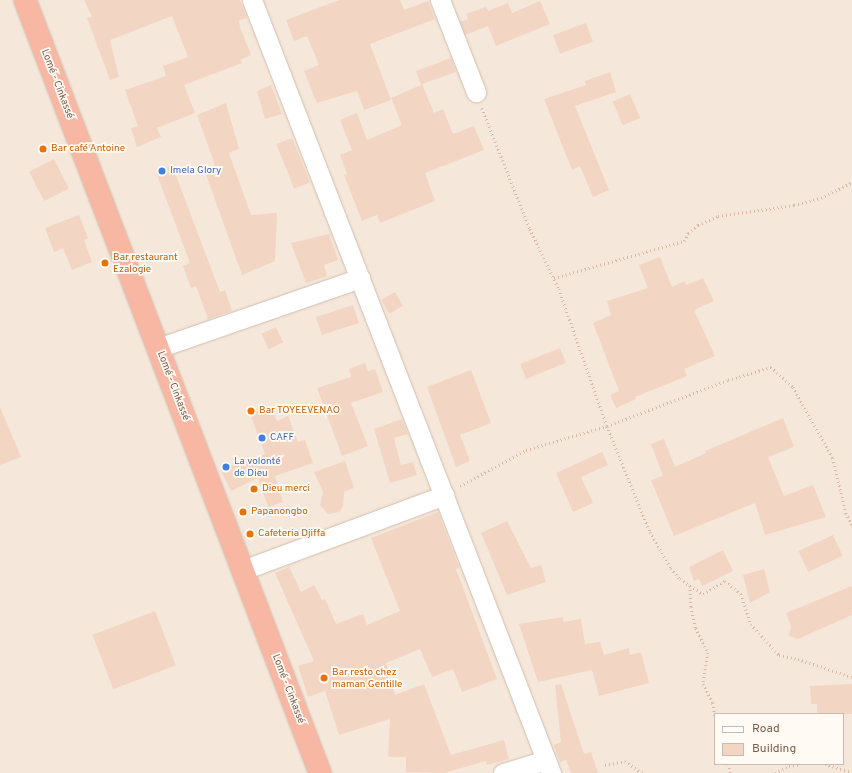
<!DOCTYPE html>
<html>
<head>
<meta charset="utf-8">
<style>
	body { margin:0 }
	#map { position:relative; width:852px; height:773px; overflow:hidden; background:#fdf6ec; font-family:Overpass,sans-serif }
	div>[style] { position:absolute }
	.residential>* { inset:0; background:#f5e8da }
	.building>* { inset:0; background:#f3d5c3; transform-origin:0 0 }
	.path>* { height:2.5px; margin-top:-1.25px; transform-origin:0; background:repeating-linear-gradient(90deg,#d9b8a5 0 1px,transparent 0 4px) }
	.roads { filter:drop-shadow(0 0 1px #d1beb0) drop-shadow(0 0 1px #d1beb0) }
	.minor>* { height:19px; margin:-9.5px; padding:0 9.5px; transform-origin:9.5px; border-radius:9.5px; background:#fff }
	.highway>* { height:22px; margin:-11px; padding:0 11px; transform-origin:11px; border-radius:11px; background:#f7b7a3 }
	.dots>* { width:11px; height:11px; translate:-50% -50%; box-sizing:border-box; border:2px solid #fffaf3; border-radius:50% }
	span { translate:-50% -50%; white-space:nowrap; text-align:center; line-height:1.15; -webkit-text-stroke:3.5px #fffaf3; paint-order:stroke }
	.street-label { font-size:10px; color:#7a5c4d }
	.food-label { font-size:10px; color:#c56008 }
	.left { translate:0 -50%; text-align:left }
	.shop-label { font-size:10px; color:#366cbe }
	.legend { position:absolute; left:714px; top:713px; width:130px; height:52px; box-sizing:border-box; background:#fffaf3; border:1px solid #cabbb1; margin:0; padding:5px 7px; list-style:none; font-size:12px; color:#7a5c4d }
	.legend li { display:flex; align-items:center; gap:8px; height:20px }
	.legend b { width:20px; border:1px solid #cabbb1 }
</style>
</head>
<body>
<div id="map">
	<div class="residential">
		<div style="clip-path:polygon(evenodd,0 0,852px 0,852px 773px,0 773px,0 0,715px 714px,843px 714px,843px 764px,715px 764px,715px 714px)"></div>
	</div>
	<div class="building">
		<div style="clip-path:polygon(84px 0,240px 0,247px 18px,239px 20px,240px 27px,251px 55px,240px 60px,242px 63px,184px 85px,195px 113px,157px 128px,161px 137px,137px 147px,131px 128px,138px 126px,125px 90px,166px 76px,163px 66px,188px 57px,172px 16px,110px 40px,119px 77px,110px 80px,87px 18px,92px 17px)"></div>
		<div style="clip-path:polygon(339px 0,400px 0,404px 10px,428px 1px,435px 19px,370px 44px,391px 100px,364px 110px,357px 91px,317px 103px,304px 71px,319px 65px,307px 36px,294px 41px,286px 20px)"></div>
		<div style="clip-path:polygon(540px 1px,550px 24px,496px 46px,488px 26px,465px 35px,460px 22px,468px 19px,466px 14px,486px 7px,488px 11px,508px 3px,512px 13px)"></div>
		<div style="left:586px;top:23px;width:20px;height:35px;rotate:70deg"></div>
		<div style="clip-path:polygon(451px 58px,456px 72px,422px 84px,434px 113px,443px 109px,453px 134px,474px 126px,484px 150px,425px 173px,435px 201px,380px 223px,377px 215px,362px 221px,344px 175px,347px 174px,340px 155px,352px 150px,340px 120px,357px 113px,367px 140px,402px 125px,391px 98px,421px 85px,416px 71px)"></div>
		<div style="clip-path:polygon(610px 72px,616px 92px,575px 106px,609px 190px,593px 197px,580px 166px,572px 170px,544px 99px,586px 85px,585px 81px)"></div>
		<div style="clip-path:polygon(271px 85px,282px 114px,265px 119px,257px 91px)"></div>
		<div style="left:630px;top:94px;width:26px;height:19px;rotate:67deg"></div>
		<div style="clip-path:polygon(226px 103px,239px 149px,229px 153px,251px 215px,277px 213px,275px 261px,242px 275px,204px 169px,215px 165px,197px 115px)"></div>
		<div style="left:292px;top:138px;width:48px;height:17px;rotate:68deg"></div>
		<div style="left:54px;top:159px;width:33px;height:28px;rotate:63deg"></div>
		<div style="clip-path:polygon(172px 165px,220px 292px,225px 290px,232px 311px,208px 319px,196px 286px,191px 288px,183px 266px,190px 263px,156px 172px)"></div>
		<div style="clip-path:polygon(79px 215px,88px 238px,84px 240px,92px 262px,72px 270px,63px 248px,54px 252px,45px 228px)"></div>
		<div style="clip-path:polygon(329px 234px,338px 260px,324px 265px,327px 276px,306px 283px,291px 243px)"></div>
		<div style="clip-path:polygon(660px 257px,672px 287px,685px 281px,686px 285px,703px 278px,714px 301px,696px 309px,695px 312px,715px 356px,684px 369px,687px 376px,635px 397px,636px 399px,616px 408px,610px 395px,619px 391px,593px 323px,611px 315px,607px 301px,648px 288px,639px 265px)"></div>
		<div style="left:395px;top:292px;width:16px;height:16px;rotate:60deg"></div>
		<div style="left:353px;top:305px;width:19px;height:39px;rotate:72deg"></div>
		<div style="left:276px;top:327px;width:17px;height:16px;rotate:65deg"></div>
		<div style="left:560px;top:348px;width:16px;height:43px;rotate:68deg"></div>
		<div style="clip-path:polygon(365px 363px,368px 371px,375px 369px,383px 392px,351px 403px,368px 446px,342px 456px,317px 388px,351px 377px,349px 369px)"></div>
		<div style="clip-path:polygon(471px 370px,491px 423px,460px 435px,470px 461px,456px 467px,427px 387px)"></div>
		<div style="clip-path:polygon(271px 406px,277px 421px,288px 416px,298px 442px,305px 440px,313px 463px,275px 476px,283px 502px,268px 507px,258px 478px,231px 491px,220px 469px,265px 454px,250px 414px)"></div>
		<div style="clip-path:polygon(0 407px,21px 457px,0 465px)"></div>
		<div style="clip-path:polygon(783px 418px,794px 447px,768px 457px,784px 496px,813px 485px,826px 517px,765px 535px,755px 503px,674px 536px,651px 480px,663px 476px,651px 444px,664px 439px,675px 467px,706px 453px,705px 451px)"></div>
		<div style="clip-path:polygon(402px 419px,408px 434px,394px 438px,401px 465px,413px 462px,417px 475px,390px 483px,374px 429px)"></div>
		<div style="clip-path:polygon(602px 452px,608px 465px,581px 477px,593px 503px,573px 512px,556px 473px)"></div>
		<div style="clip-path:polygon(345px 461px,354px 488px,344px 492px,343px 506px,339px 512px,328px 514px,320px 505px,323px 492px,314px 472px)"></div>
		<div style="clip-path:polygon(438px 512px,459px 567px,456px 569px,497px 679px,462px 692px,453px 669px,432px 677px,420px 649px,386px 663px,395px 695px,424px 684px,451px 755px,504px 740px,509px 759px,487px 765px,486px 761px,444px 773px,406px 772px,406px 757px,388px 757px,390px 719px,339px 735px,325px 691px,308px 697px,298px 666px,314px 661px,275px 573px,289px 567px,301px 592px,314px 585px,322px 600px,325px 599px,336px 624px,363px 614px,367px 625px,400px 611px,371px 538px)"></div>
		<div style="clip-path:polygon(507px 521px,531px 568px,541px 565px,546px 582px,507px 595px,481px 533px)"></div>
		<div style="left:833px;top:535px;width:23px;height:38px;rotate:65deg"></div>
		<div style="clip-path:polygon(723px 550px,733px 571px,702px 586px,699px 579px,694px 581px,689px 567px)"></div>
		<div style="clip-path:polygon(764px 569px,770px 592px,750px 603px,743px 575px)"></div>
		<div style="clip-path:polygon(852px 586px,852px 615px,798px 639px,789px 636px,791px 626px,786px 613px)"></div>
		<div style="left:155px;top:611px;width:58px;height:67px;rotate:69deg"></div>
		<div style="clip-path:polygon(563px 617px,563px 622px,581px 619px,585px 644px,600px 642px,604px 655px,629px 648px,630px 655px,641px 652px,649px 683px,599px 696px,592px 670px,538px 682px,519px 624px)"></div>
		<div style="clip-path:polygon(561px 684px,584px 754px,591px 752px,598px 773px,571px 773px,566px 760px,560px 762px,554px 745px,561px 742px,555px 685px)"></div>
		<div style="clip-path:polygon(852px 684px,852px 714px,817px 714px,817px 704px,811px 704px,810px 686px)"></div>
	</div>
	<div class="path">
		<div style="left:482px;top:108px;width:130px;rotate:68.4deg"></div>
		<div style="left:530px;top:229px;width:67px;rotate:64.2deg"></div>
		<div style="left:559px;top:289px;width:145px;rotate:70.7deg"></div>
		<div style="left:607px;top:426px;width:114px;rotate:67.9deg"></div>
		<div style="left:650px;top:532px;width:42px;rotate:59.7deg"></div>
		<div style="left:671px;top:568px;width:14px;rotate:51deg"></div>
		<div style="left:680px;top:579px;width:27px;rotate:33deg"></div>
		<div style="left:703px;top:594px;width:26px;rotate:-31deg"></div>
		<div style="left:725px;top:581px;width:21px;rotate:39deg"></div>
		<div style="left:741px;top:594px;width:32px;rotate:72deg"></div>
		<div style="left:751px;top:624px;width:42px;rotate:47.9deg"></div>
		<div style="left:779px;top:655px;width:19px;rotate:12deg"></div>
		<div style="left:798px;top:659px;width:57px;rotate:18.4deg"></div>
		<div style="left:554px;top:278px;width:135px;rotate:-15.9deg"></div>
		<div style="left:684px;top:241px;width:9px;rotate:-63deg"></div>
		<div style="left:688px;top:233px;width:13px;rotate:-39deg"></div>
		<div style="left:698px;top:225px;width:22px;rotate:-24deg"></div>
		<div style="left:718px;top:216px;width:77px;rotate:-8.2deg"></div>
		<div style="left:794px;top:205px;width:28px;rotate:-15deg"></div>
		<div style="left:821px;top:198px;width:35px;rotate:-27deg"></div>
		<div style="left:460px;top:486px;width:75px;rotate:-28.6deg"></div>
		<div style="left:526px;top:450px;width:84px;rotate:-16.5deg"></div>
		<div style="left:607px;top:426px;width:129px;rotate:-20.8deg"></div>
		<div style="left:728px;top:380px;width:45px;rotate:-16.8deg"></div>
		<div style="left:771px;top:367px;width:30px;rotate:42deg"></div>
		<div style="left:793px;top:387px;width:81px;rotate:60.6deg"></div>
		<div style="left:833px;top:458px;width:57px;rotate:76.7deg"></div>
		<div style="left:846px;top:513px;width:13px;rotate:63deg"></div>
		<div style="left:690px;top:586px;width:21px;rotate:87deg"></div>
		<div style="left:691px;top:607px;width:22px;rotate:77deg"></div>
		<div style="left:696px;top:628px;width:28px;rotate:64deg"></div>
		<div style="left:708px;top:653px;width:31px;rotate:99deg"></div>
		<div style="left:703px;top:684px;width:21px;rotate:62deg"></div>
		<div style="left:713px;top:703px;width:13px;rotate:81deg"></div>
		<div style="left:728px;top:764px;width:9px;rotate:72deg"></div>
		<div style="left:825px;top:764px;width:28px;rotate:17deg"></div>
		<div style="left:605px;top:765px;width:20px;rotate:-11deg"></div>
		<div style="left:625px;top:761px;width:22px;rotate:34deg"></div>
		<div style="left:775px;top:773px;width:16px;rotate:-27deg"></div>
		<div style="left:789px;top:766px;width:12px;rotate:-9deg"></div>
	</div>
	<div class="roads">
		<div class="minor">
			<div style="left:252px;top:0;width:829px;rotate:68.85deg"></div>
			<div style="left:440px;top:0;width:99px;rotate:68.6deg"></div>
			<div style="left:158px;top:348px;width:214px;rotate:-19.1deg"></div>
			<div style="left:243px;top:570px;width:215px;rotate:-20.4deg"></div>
			<div style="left:503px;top:773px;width:45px;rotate:-16.8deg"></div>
		</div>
		<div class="highway">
			<div style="left:25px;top:0;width:827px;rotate:69.11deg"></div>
		</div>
	</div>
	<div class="dots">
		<div style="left:43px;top:149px;background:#e8710a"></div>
		<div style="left:162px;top:171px;background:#3f7fe0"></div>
		<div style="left:105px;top:263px;background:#e8710a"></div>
		<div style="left:251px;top:411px;background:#e8710a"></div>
		<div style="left:262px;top:438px;background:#3f7fe0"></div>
		<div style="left:226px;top:467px;background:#3f7fe0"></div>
		<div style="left:254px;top:489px;background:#e8710a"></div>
		<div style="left:243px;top:512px;background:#e8710a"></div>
		<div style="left:250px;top:534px;background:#e8710a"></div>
		<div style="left:324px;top:678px;background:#e8710a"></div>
	</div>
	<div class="street-label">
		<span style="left:57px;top:84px;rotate:69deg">Lomé - Cinkassé</span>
		<span style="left:173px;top:386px;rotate:69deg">Lomé - Cinkassé</span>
		<span style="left:288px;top:689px;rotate:69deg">Lomé - Cinkassé</span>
	</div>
	<div class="food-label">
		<span class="left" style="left:51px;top:149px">Bar café Antoine</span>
		<span class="left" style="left:113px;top:263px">Bar restaurant<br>Ezalogie</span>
		<span class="left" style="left:259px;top:411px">Bar TOYEEVENAO</span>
		<span class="left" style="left:262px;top:489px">Dieu merci</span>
		<span class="left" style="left:251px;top:512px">Papanongbo</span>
		<span class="left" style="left:258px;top:534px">Cafeteria Djiffa</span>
		<span class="left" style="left:332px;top:678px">Bar resto chez<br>maman Gentille</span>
	</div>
	<div class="shop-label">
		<span class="left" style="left:170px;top:171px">Imela Glory</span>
		<span class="left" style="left:270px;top:438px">CAFF</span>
		<span class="left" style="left:234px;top:467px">La volonté<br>de Dieu</span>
	</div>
	<ul class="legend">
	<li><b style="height:5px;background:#fff"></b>Road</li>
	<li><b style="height:11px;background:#f3d5c3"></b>Building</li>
	</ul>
</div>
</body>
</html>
